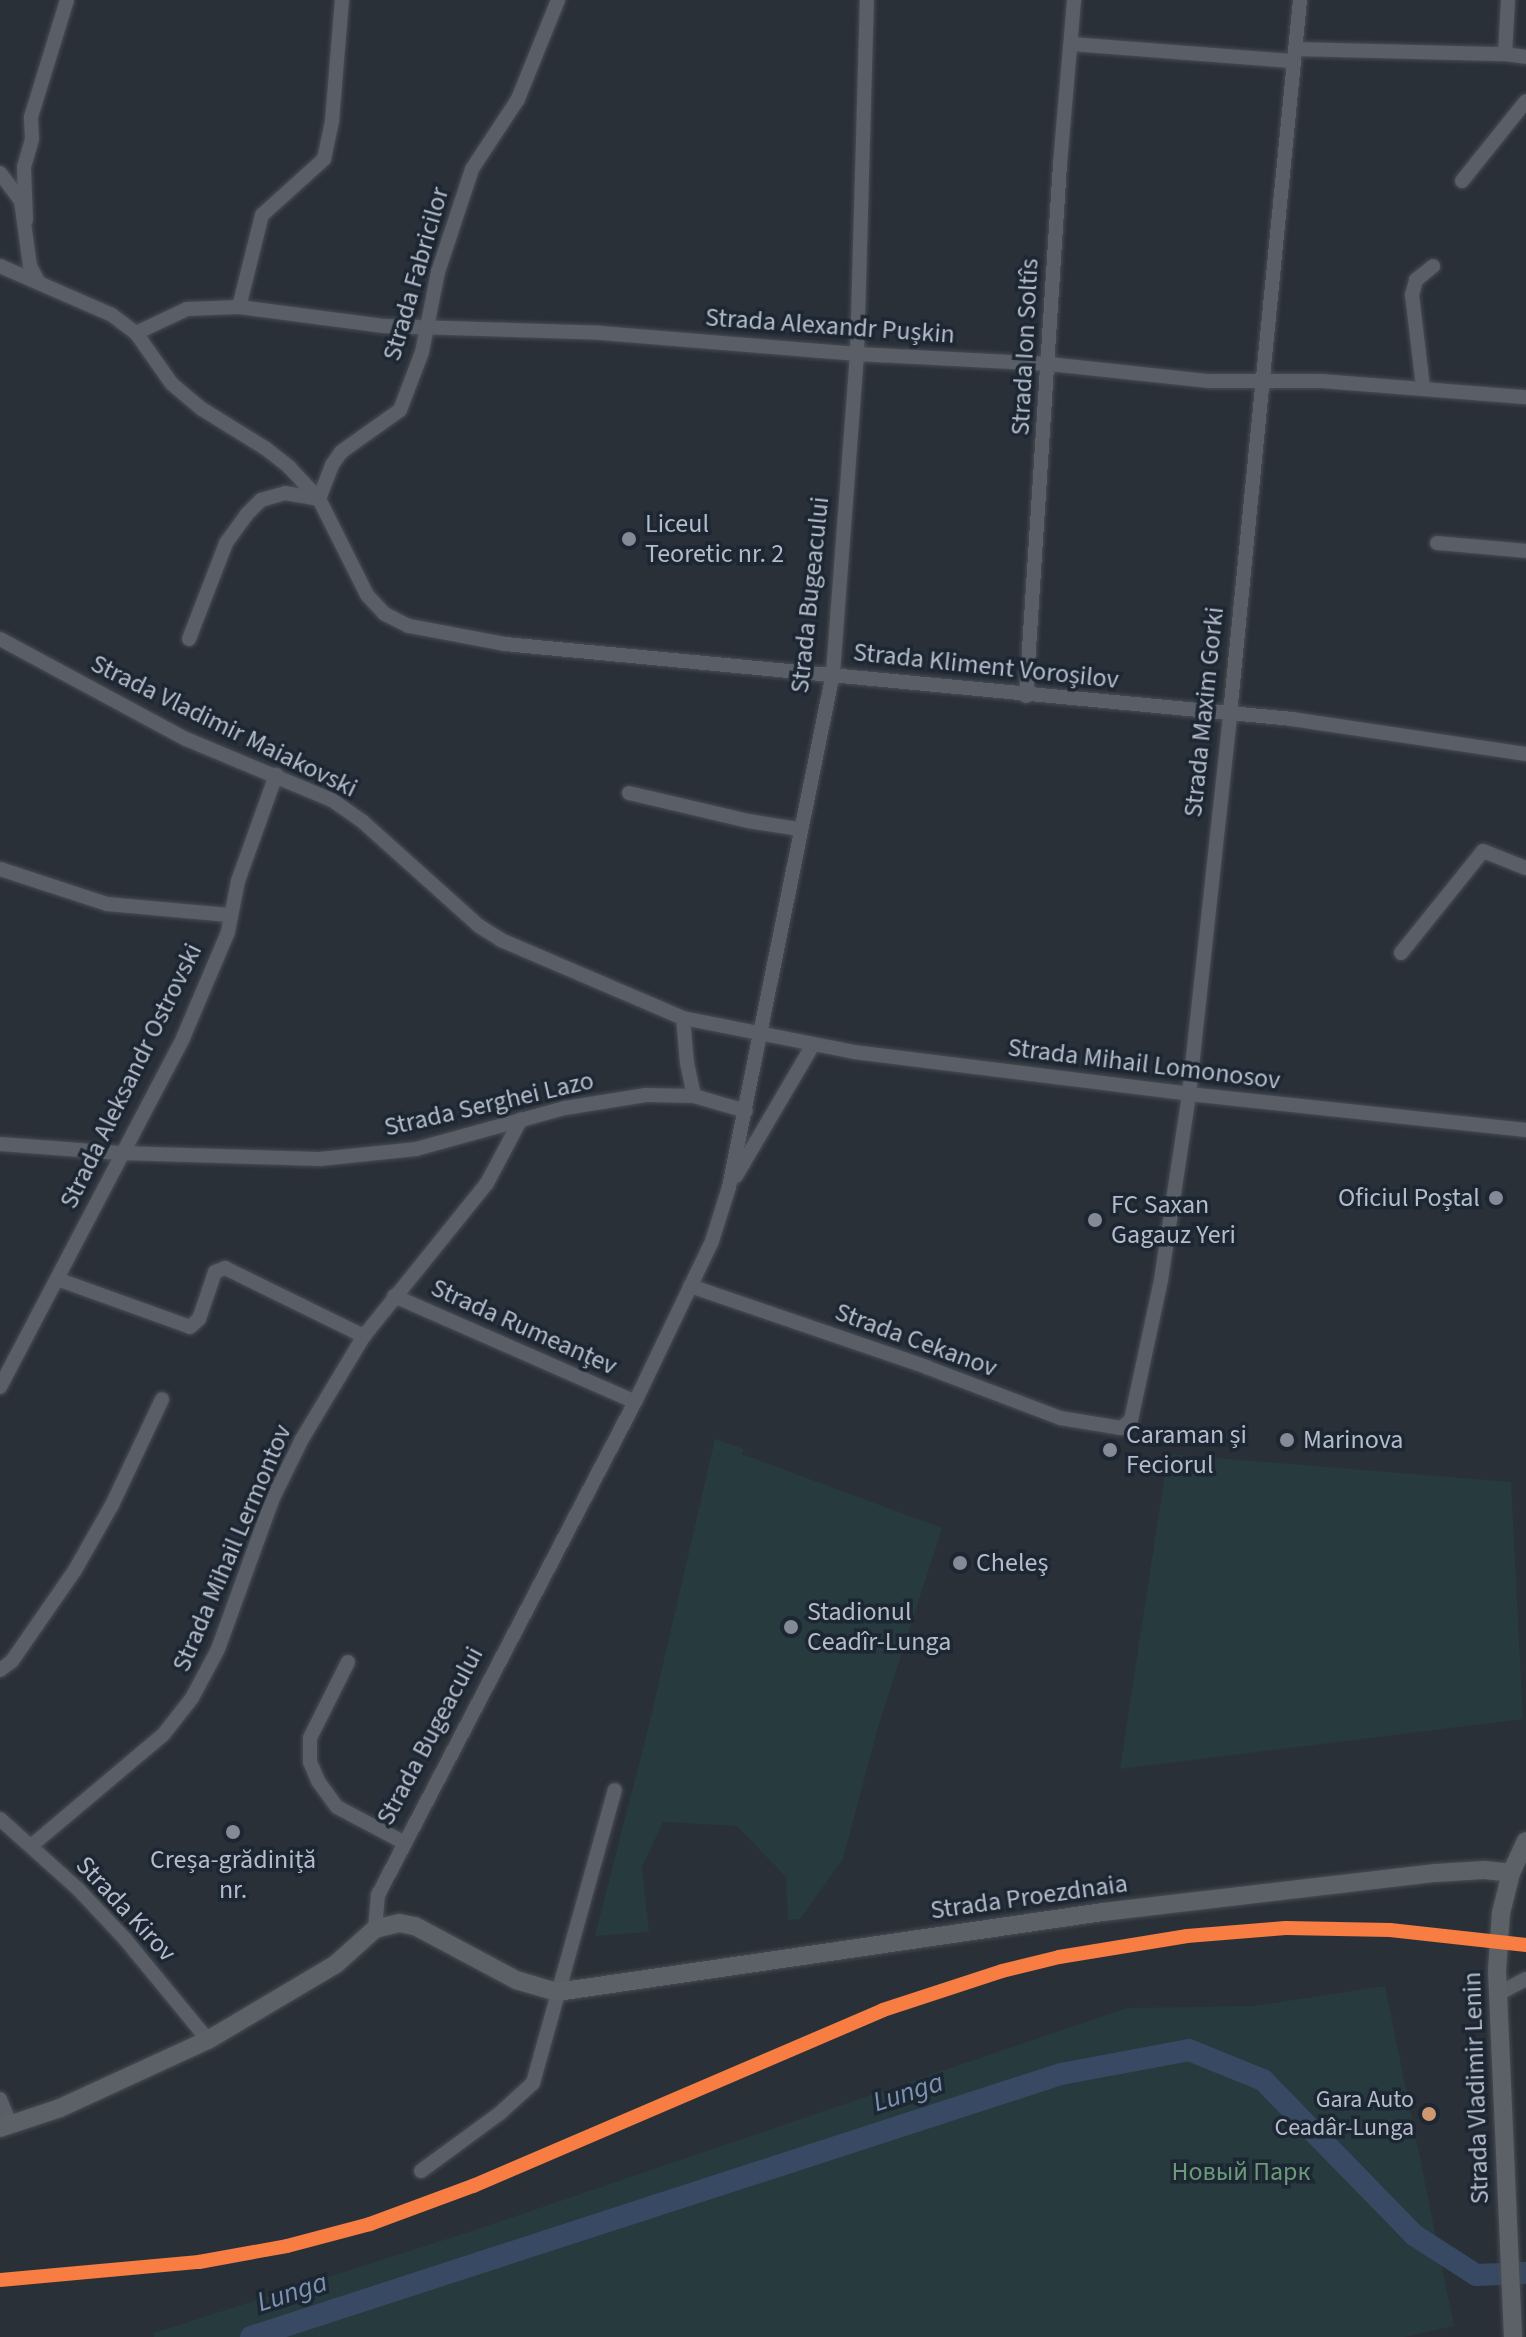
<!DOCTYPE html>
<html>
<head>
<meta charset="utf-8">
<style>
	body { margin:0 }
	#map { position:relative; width:1526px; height:2337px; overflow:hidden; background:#2a3038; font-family:"Source Sans 3",sans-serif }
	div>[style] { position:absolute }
	.green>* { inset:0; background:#273a3e }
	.river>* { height:22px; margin:-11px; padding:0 11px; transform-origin:11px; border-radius:11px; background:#384963 }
	.roads { filter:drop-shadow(0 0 2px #484c53) drop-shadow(0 0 2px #484c53) }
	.minor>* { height:14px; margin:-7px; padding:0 7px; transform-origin:7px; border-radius:7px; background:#5a5e66 }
	.major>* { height:18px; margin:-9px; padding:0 9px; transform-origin:9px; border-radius:9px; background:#5c6168 }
	.rail-1>* { height:14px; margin:-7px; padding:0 7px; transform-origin:7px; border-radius:7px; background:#f77d43 }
	.dots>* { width:22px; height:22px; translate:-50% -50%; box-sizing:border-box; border:4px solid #1d2633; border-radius:50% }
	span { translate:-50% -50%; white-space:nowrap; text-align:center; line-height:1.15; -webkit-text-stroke:7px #1d2633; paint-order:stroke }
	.bus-label { font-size:24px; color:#b4bcc9 }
	.right { translate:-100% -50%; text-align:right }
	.street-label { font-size:26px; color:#b4bcc9 }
	.poi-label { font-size:26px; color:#b4bcc9 }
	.left { translate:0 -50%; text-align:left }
	.park-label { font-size:26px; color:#6b9a76 }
	.water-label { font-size:28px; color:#7c92b1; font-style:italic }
</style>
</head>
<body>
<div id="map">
	<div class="green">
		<div style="clip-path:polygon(715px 1439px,744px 1449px,742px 1454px,942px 1528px,878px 1727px,843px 1859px,800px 1919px,788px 1920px,786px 1877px,737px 1826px,663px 1822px,642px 1867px,649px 1932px,595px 1936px,648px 1729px)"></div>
		<div style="clip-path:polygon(1168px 1454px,1511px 1482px,1523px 1719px,1120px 1769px)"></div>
		<div style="clip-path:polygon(1385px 1986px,1454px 2326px,1404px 2337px,154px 2337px,154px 2333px,481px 2228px,1127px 2008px,1253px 2006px)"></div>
	</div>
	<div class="river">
		<div style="left:251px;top:2337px;width:852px;rotate:-17.99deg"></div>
		<div style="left:1061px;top:2074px;width:130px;rotate:-10.6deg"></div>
		<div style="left:1189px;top:2050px;width:80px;rotate:22.1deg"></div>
		<div style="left:1263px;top:2080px;width:216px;rotate:45.7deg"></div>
		<div style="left:1414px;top:2235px;width:74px;rotate:32.8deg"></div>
		<div style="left:1476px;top:2275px;width:50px;rotate:-2.3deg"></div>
	</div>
	<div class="roads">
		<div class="minor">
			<div style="left:1071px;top:44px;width:224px;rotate:4.4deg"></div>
			<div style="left:1295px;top:49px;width:210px;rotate:1.4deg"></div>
			<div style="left:1505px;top:54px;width:21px;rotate:8deg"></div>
			<div style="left:1505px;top:54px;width:54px;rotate:-86.8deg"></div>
			<div style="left:0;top:173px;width:35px;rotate:53deg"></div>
			<div style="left:21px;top:201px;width:66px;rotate:82.1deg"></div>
			<div style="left:30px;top:266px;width:19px;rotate:62deg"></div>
			<div style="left:1462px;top:181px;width:102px;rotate:-51.3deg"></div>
			<div style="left:26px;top:220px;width:53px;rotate:-92.2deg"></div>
			<div style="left:24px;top:167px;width:29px;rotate:-74deg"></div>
			<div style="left:32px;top:139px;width:22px;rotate:-93deg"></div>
			<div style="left:31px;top:117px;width:122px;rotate:-72.9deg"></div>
			<div style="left:0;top:266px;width:122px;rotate:23.6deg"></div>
			<div style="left:112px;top:315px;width:30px;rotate:37deg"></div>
			<div style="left:136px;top:333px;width:62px;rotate:54.8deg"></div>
			<div style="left:172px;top:384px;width:39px;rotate:40deg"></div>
			<div style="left:202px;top:409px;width:74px;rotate:31.8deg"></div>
			<div style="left:265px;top:448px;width:31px;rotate:38deg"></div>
			<div style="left:289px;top:467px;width:44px;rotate:46.8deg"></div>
			<div style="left:319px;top:499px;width:107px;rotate:63.4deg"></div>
			<div style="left:367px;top:595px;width:26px;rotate:47deg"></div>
			<div style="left:385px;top:614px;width:27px;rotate:27deg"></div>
			<div style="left:409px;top:626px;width:98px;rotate:10.6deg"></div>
			<div style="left:505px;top:644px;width:791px;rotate:5.44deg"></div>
			<div style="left:1292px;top:719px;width:237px;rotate:8.5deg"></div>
			<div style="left:239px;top:307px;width:95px;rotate:-76deg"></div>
			<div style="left:262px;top:215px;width:84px;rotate:-42.1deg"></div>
			<div style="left:324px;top:159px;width:39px;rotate:-78deg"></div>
			<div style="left:332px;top:121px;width:121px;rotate:-85.3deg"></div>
			<div style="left:136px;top:333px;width:56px;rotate:-25.2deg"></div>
			<div style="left:187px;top:309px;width:52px;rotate:-2.2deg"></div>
			<div style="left:239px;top:307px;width:146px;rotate:7.5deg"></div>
			<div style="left:384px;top:326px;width:217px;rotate:1.8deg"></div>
			<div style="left:601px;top:333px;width:257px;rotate:4.7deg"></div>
			<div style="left:857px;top:354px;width:192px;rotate:3deg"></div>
			<div style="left:1049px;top:364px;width:161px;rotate:6.1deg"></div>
			<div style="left:1209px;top:381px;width:112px"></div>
			<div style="left:1321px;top:381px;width:206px;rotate:4.5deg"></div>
			<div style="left:1423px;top:387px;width:93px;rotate:-96.8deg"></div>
			<div style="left:1412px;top:295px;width:16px;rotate:-75deg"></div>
			<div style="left:1416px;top:280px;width:22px;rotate:-39deg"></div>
			<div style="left:1437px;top:543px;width:89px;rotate:5.1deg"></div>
			<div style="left:0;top:639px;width:211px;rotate:28.3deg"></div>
			<div style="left:186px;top:739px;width:158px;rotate:22.7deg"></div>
			<div style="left:332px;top:800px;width:37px;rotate:35deg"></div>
			<div style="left:362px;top:821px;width:157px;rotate:41.9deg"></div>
			<div style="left:479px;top:926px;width:26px;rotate:32deg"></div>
			<div style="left:501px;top:940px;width:198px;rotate:23.2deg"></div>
			<div style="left:683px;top:1018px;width:174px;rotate:11.2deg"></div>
			<div style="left:854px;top:1052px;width:338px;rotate:7.1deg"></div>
			<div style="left:1189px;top:1094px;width:339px;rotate:6.1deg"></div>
			<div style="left:189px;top:639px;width:103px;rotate:-68.9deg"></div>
			<div style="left:226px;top:543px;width:36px;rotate:-54deg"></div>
			<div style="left:247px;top:514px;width:20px;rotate:-45deg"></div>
			<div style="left:261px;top:500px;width:25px;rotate:-16deg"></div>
			<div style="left:285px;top:493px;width:35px;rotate:10deg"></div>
			<div style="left:319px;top:499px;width:36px;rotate:-69deg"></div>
			<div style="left:332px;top:465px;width:16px;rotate:-55deg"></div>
			<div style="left:341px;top:452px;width:72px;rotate:-35.4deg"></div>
			<div style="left:400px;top:410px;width:62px;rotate:-69.2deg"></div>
			<div style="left:422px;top:352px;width:82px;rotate:-78.7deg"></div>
			<div style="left:438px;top:272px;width:108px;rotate:-71.7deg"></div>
			<div style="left:472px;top:169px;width:84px;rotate:-56.7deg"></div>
			<div style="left:518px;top:99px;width:107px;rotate:-68deg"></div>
			<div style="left:1026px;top:696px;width:533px;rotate:-86.34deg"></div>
			<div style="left:1060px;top:164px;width:165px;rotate:-85.1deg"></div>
			<div style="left:629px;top:793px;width:122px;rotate:13.2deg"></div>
			<div style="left:748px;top:821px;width:52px;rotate:8.9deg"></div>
			<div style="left:0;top:869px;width:113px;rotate:18.1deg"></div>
			<div style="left:107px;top:904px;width:122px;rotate:5.2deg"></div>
			<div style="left:1401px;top:953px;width:131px;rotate:-51.2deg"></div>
			<div style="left:1483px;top:851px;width:46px;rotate:21.6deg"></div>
			<div style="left:683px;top:1018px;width:45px;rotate:84.9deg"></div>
			<div style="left:687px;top:1063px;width:34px;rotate:78deg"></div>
			<div style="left:0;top:1144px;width:120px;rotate:4.3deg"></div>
			<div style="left:120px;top:1153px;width:200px;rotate:1.7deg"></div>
			<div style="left:320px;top:1159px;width:97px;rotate:-5.9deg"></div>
			<div style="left:416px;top:1149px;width:155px;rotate:-15.4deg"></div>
			<div style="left:565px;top:1108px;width:82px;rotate:-9.1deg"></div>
			<div style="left:646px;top:1095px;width:48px;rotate:1.2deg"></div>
			<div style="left:694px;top:1096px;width:54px;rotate:16.1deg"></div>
			<div style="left:736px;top:1176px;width:152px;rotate:-59.6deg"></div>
			<div style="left:57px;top:1279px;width:141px;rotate:19.8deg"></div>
			<div style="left:190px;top:1327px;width:12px;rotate:-42deg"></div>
			<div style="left:199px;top:1319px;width:50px;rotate:-71.2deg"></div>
			<div style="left:215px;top:1272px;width:11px;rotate:-22deg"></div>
			<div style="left:225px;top:1268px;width:155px;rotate:26.1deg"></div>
			<div style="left:690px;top:1286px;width:250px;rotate:18.9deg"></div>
			<div style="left:926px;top:1367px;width:143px;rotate:20.8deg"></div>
			<div style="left:1060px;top:1418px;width:62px;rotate:9.3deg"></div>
			<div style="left:1121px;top:1428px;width:13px;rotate:-39deg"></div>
			<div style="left:1131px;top:1420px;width:143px;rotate:-77.9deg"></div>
			<div style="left:1161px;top:1280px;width:188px;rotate:-81.4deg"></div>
			<div style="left:1189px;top:1094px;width:382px;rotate:-83.8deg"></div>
			<div style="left:1230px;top:714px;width:717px;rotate:-84.4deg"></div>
			<div style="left:394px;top:1296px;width:263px;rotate:23.7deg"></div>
			<div style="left:0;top:1387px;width:394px;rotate:-62.3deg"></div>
			<div style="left:183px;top:1038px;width:115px;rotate:-67deg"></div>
			<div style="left:228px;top:932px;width:52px;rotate:-78.9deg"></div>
			<div style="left:238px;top:881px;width:113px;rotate:-70.3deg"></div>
			<div style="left:348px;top:1662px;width:85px;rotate:116.6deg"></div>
			<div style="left:310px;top:1738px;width:24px;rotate:90deg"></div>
			<div style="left:310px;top:1762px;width:21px;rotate:67deg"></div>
			<div style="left:318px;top:1781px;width:32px;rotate:54deg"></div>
			<div style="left:337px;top:1807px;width:75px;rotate:27.9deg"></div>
			<div style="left:0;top:1670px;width:15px;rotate:-37deg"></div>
			<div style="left:12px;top:1661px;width:111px;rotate:-55.3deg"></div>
			<div style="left:75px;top:1570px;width:75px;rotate:-60.4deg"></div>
			<div style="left:112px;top:1505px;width:117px;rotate:-64.7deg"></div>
			<div style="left:0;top:1819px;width:105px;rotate:41.9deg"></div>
			<div style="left:78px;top:1889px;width:69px;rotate:46.8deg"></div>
			<div style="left:125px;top:1939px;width:131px;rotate:50.6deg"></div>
			<div style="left:31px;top:1846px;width:172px;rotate:-40.1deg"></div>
			<div style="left:163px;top:1735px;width:47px;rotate:-51.9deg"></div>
			<div style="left:192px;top:1698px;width:55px;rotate:-62deg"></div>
			<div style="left:218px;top:1649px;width:161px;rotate:-70deg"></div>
			<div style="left:273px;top:1498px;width:66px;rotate:-63.8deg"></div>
			<div style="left:302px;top:1439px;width:120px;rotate:-59deg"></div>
			<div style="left:364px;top:1336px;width:196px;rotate:-51.2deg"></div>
			<div style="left:487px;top:1183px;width:72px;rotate:-62deg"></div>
			<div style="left:375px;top:1929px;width:34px;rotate:-85deg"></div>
			<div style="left:378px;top:1895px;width:556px;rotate:-62.47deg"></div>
			<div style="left:635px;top:1402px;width:178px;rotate:-64.4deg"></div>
			<div style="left:712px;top:1241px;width:57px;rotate:-72.5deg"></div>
			<div style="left:729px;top:1187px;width:524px;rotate:-78.56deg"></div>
			<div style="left:833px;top:673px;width:320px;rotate:-85.7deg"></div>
			<div style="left:857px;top:354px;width:354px;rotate:-88.4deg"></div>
			<div style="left:1496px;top:1995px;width:34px;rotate:-28deg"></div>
			<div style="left:0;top:2099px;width:29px;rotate:68deg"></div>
			<div style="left:421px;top:2171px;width:97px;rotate:-36.2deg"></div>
			<div style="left:499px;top:2114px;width:46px;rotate:-42.4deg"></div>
			<div style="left:533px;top:2083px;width:304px;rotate:-74.4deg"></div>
		</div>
		<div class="major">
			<div style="left:0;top:2128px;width:63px;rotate:-18.4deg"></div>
			<div style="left:60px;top:2108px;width:163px;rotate:-24.7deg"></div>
			<div style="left:208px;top:2040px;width:149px;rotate:-30.7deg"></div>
			<div style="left:336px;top:1964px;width:52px;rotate:-41.9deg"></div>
			<div style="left:375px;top:1929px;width:25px;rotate:-14deg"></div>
			<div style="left:399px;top:1923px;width:16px;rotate:11deg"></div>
			<div style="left:415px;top:1926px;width:115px;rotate:28.1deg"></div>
			<div style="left:516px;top:1980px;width:43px;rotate:16.3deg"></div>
			<div style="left:557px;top:1992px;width:552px;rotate:-8.34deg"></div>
			<div style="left:1103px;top:1912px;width:335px;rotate:-6.7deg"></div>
			<div style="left:1436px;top:1873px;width:48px;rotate:-3.6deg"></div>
			<div style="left:1484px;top:1870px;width:27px;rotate:6deg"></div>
			<div style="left:1513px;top:2337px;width:367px;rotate:-92.5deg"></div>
			<div style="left:1497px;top:1970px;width:57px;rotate:-86deg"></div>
			<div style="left:1501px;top:1913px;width:41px;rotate:-76deg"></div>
			<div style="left:1511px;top:1873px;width:35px;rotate:-65deg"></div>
		</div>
	</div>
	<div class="rail-1">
		<div style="left:0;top:2280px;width:200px;rotate:-5.2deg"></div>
		<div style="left:199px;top:2262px;width:89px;rotate:-10.3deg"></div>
		<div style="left:287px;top:2246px;width:86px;rotate:-14.8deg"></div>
		<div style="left:370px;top:2224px;width:110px;rotate:-20.3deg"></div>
		<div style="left:473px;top:2186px;width:446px;rotate:-23.2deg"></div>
		<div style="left:883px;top:2010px;width:125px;rotate:-18.1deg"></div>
		<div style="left:1002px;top:1971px;width:59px;rotate:-13.8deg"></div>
		<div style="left:1059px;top:1957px;width:130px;rotate:-9.3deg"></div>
		<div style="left:1187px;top:1936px;width:99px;rotate:-4.6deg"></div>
		<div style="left:1286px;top:1928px;width:104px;rotate:1.1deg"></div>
		<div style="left:1390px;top:1930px;width:137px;rotate:6.3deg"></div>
	</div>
	<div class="dots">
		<div style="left:629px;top:539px;background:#848b96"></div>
		<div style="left:1496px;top:1198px;background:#848b96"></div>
		<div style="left:1095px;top:1220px;background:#848b96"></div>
		<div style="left:1287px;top:1440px;background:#848b96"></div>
		<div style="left:1110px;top:1450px;background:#848b96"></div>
		<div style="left:960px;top:1563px;background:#848b96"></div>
		<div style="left:791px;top:1627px;background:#848b96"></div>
		<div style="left:233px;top:1832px;background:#848b96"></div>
		<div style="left:1429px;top:2114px;background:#cd976f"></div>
	</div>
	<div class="bus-label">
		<span class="right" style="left:1414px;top:2114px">Gara Auto<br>Ceadâr-Lunga</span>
	</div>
	<div class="street-label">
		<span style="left:416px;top:274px;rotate:-74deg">Strada Fabricilor</span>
		<span style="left:830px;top:326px;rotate:4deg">Strada Alexandr Pușkin</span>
		<span style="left:1025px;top:347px;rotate:-87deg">Strada Ion Soltîs</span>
		<span style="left:810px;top:595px;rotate:-84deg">Strada Bugeacului</span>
		<span style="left:986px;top:666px;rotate:6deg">Strada Kliment Voroșilov</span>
		<span style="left:1204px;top:712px;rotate:-84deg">Strada Maxim Gorki</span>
		<span style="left:224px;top:726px;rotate:26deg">Strada Vladimir Maiakovski</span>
		<span style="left:1144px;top:1064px;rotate:7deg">Strada Mihail Lomonosov</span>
		<span style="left:131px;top:1076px;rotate:-64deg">Strada Aleksandr Ostrovski</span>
		<span style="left:489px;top:1104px;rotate:-13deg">Strada Serghei Lazo</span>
		<span style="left:524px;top:1327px;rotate:24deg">Strada Rumeanțev</span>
		<span style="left:916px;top:1340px;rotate:20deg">Strada Cekanov</span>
		<span style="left:232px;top:1548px;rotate:-67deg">Strada Mihail Lermontov</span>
		<span style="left:430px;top:1736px;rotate:-62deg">Strada Bugeacului</span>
		<span style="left:1029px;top:1897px;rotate:-8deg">Strada Proezdnaia</span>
		<span style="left:126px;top:1909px;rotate:47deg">Strada Kirov</span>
		<span style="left:1476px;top:2088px;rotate:-92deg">Strada Vladimir Lenin</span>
	</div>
	<div class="poi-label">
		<span class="left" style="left:645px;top:539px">Liceul<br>Teoretic nr. 2</span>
		<span class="right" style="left:1480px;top:1198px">Oficiul Poștal</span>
		<span class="left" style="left:1111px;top:1220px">FC Saxan<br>Gagauz Yeri</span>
		<span class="left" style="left:1126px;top:1450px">Caraman și<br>Feciorul</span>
		<span class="left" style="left:1303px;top:1440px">Marinova</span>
		<span class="left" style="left:976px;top:1563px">Cheleş</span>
		<span class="left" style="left:807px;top:1627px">Stadionul<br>Ceadîr-Lunga</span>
		<span style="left:233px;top:1875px">Creșa-grădiniță<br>nr.</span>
	</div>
	<div class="park-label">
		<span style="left:1241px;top:2172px">Новый Парк</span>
	</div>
	<div class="water-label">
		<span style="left:908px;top:2092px;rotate:-18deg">Lunga</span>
		<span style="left:292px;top:2292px;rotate:-18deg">Lunga</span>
	</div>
</div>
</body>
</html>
